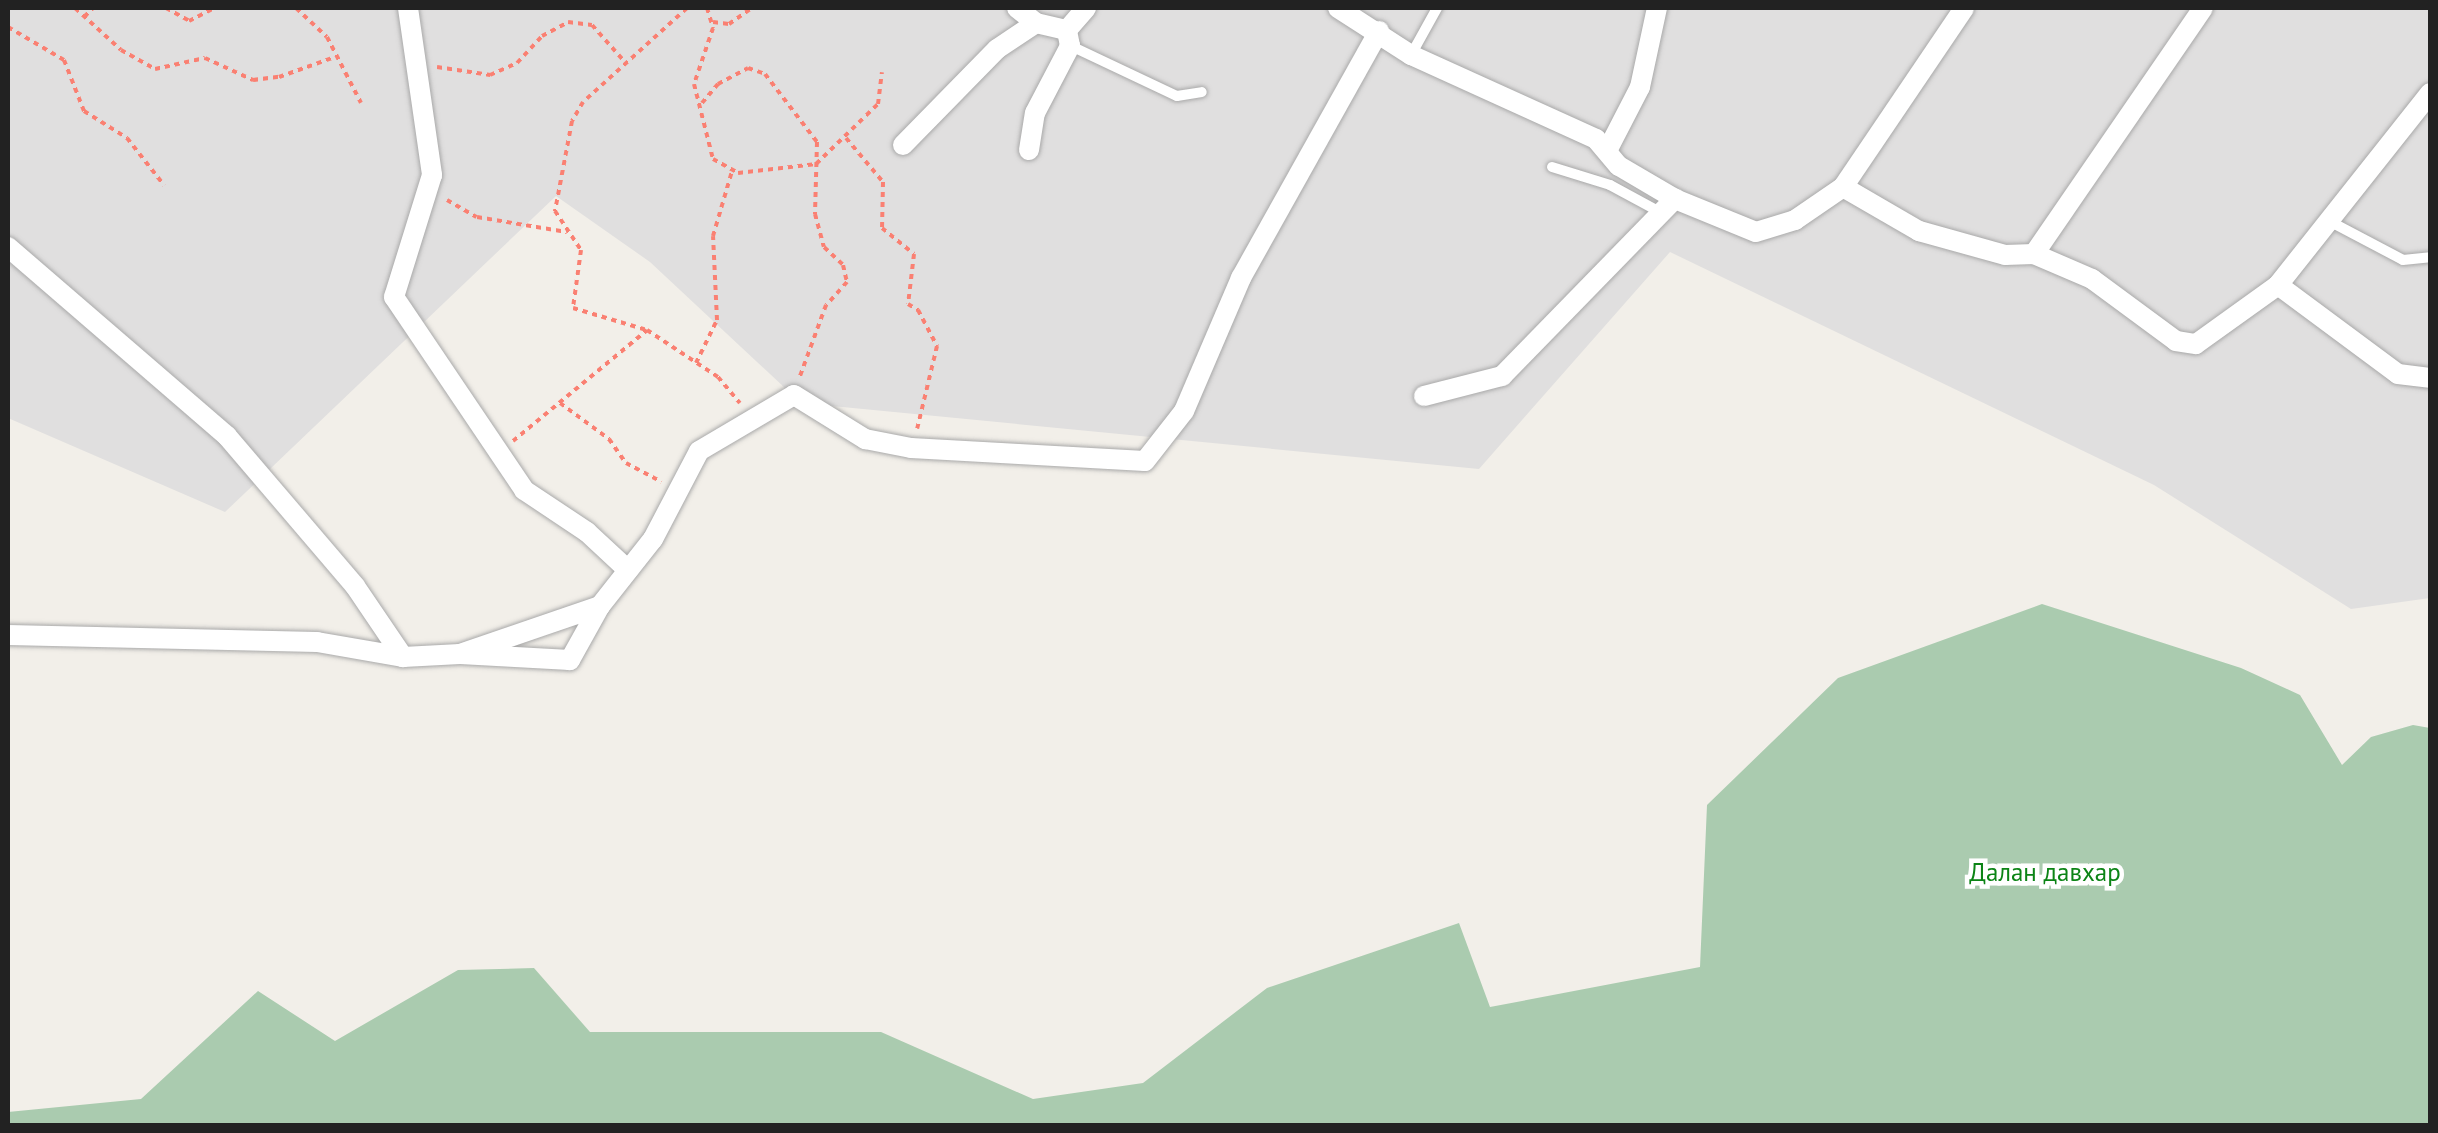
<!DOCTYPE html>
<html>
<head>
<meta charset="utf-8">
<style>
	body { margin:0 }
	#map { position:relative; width:2438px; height:1133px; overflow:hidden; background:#f2efe9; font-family:"PT Sans",sans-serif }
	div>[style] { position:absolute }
	.residential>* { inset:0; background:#e0dfdf }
	.cemetery>* { inset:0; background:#aacbaf }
	.path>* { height:4px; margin-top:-2px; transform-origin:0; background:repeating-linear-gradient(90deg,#fa8072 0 5px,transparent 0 10px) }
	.roads { filter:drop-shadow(0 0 2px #a9a9a9) drop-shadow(0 0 2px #a9a9a9) }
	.service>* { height:10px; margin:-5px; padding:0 5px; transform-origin:5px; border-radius:5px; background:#fff }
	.minor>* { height:20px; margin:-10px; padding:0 10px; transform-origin:10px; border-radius:10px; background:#fff }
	span { translate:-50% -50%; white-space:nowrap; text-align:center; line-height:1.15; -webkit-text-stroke:9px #fff; paint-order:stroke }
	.park-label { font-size:25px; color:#0c8416 }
	.frame { position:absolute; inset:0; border:10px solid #222; pointer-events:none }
</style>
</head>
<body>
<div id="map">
	<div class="residential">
		<div style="clip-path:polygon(8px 8px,2430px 8px,2430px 598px,2351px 609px,2154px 485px,1670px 252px,1479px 469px,801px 403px,650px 262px,556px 196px,225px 512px,8px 418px)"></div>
	</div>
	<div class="cemetery">
		<div style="clip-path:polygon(2042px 604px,2241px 668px,2300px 695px,2342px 765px,2371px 737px,2413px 725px,2430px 728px,2430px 1125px,8px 1125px,8px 1112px,141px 1099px,258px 991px,335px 1041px,458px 970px,534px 968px,590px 1032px,881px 1032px,1033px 1099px,1143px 1083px,1267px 988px,1459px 923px,1490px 1007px,1700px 967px,1707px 805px,1838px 678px)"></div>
	</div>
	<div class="path">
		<div style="left:75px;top:8px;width:62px;rotate:42.4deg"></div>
		<div style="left:121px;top:50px;width:39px;rotate:29deg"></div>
		<div style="left:155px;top:69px;width:51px;rotate:-12.4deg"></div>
		<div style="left:205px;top:58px;width:53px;rotate:24.6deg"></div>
		<div style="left:253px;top:80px;width:26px;rotate:-7deg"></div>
		<div style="left:279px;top:77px;width:59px;rotate:-19.7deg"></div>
		<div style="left:166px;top:8px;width:26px;rotate:29deg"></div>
		<div style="left:189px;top:21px;width:28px;rotate:-27deg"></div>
		<div style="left:296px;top:8px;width:42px;rotate:43.1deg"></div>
		<div style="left:327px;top:37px;width:74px;rotate:62.7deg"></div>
		<div style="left:687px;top:8px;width:140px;rotate:137.9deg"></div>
		<div style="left:583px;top:102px;width:22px;rotate:120deg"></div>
		<div style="left:572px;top:121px;width:92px;rotate:100.7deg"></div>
		<div style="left:555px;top:211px;width:47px;rotate:56.3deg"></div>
		<div style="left:581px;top:250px;width:59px;rotate:97.9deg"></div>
		<div style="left:573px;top:308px;width:77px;rotate:16.6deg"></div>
		<div style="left:647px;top:330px;width:85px;rotate:33.5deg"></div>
		<div style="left:718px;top:377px;width:34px;rotate:50deg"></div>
		<div style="left:707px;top:8px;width:21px;rotate:73deg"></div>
		<div style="left:713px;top:28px;width:59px;rotate:108.7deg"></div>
		<div style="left:694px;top:84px;width:77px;rotate:75.8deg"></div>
		<div style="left:713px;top:159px;width:29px;rotate:29deg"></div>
		<div style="left:738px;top:173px;width:79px;rotate:-6.6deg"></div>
		<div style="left:816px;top:164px;width:86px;rotate:-44.1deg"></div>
		<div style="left:878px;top:104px;width:32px;rotate:-83deg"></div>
		<div style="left:84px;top:17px;width:13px;rotate:-45deg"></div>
		<div style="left:713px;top:22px;width:16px;rotate:7deg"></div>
		<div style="left:729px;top:24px;width:28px;rotate:-35deg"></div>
		<div style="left:8px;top:27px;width:65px;rotate:30.5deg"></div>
		<div style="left:64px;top:60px;width:55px;rotate:68.6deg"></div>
		<div style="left:84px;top:111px;width:51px;rotate:32.1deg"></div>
		<div style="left:127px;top:138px;width:60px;rotate:51.8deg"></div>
		<div style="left:437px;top:67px;width:54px;rotate:8.6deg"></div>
		<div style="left:490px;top:75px;width:30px;rotate:-24deg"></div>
		<div style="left:517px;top:63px;width:37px;rotate:-47deg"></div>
		<div style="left:542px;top:36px;width:30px;rotate:-28deg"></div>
		<div style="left:568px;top:22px;width:24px;rotate:7deg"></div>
		<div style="left:592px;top:25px;width:50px;rotate:48.3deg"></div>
		<div style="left:702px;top:103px;width:25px;rotate:-50deg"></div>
		<div style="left:718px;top:84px;width:34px;rotate:-28deg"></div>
		<div style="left:748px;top:68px;width:18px;rotate:19deg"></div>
		<div style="left:765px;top:74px;width:86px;rotate:52.6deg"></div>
		<div style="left:817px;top:142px;width:72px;rotate:91.6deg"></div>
		<div style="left:815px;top:214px;width:34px;rotate:75deg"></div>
		<div style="left:824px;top:247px;width:26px;rotate:43deg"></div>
		<div style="left:843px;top:265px;width:17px;rotate:77deg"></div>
		<div style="left:847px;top:282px;width:31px;rotate:132deg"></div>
		<div style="left:826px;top:305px;width:76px;rotate:110.1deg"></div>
		<div style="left:846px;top:138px;width:57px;rotate:49.9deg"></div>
		<div style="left:883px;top:182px;width:46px;rotate:91.2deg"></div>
		<div style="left:882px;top:228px;width:41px;rotate:39.1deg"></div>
		<div style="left:914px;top:254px;width:50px;rotate:96.8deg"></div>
		<div style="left:908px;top:304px;width:12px;rotate:31deg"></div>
		<div style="left:918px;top:310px;width:41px;rotate:62.2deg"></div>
		<div style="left:937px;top:346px;width:85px;rotate:103.5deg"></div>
		<div style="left:447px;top:200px;width:34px;rotate:30deg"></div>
		<div style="left:477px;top:217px;width:91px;rotate:9.5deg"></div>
		<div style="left:696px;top:363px;width:48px;rotate:-64deg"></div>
		<div style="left:717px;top:320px;width:84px;rotate:-92.7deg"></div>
		<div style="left:713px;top:236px;width:68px;rotate:-73.7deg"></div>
		<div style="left:560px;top:403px;width:61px;rotate:36.3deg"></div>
		<div style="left:609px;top:439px;width:29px;rotate:55deg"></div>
		<div style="left:626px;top:463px;width:40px;rotate:28deg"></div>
		<div style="left:513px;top:441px;width:174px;rotate:-39.6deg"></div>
	</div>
	<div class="roads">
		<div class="service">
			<div style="left:1071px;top:46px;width:117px;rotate:25.3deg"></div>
			<div style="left:1177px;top:96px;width:25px;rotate:-9deg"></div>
			<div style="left:1411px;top:55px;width:54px;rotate:-61deg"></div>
			<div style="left:1552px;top:167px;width:61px;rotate:17.2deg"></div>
			<div style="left:1610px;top:185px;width:57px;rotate:28.4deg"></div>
			<div style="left:2331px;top:222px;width:81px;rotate:27.8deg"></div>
			<div style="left:2403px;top:260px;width:27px;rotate:-6deg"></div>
		</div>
		<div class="minor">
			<div style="left:408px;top:8px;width:169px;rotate:81.8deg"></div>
			<div style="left:432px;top:175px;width:128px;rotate:107.3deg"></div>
			<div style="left:394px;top:297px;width:233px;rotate:56deg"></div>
			<div style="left:524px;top:490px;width:76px;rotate:33.7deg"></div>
			<div style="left:587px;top:532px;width:56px;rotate:42.8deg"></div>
			<div style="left:1017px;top:8px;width:24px;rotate:38deg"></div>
			<div style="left:1338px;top:8px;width:87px;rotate:32.8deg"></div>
			<div style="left:1411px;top:55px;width:203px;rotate:24.4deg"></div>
			<div style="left:1596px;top:139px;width:35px;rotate:50deg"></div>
			<div style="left:1619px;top:166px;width:65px;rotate:30.5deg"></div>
			<div style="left:1675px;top:199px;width:87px;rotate:22.2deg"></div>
			<div style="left:1756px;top:232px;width:41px;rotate:-17.1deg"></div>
			<div style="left:1795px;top:220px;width:58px;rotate:-34.5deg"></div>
			<div style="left:1843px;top:187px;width:88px;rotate:30.1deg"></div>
			<div style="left:1919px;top:231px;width:89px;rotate:15.6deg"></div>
			<div style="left:2005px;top:255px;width:29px;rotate:-2deg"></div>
			<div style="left:2034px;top:254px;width:63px;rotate:23.3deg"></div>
			<div style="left:2092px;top:279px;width:104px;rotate:36.4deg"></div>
			<div style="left:2176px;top:341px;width:20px;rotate:9deg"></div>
			<div style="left:2196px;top:344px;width:101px;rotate:-35.7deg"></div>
			<div style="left:2278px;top:285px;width:245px;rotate:-51.6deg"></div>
			<div style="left:903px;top:145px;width:134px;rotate:-45.6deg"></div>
			<div style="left:997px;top:49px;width:47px;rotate:-33.7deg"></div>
			<div style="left:1036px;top:23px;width:32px;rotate:13deg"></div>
			<div style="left:1067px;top:30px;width:29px;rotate:-49deg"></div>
			<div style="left:1029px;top:150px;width:37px;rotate:-81deg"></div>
			<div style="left:1035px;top:113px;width:76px;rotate:-62.4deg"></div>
			<div style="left:1070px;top:46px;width:16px;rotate:-101deg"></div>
			<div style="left:1607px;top:151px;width:72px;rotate:-62.7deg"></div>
			<div style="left:1640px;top:87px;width:81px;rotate:-77.9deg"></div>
			<div style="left:1843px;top:187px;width:216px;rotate:-55.9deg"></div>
			<div style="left:8px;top:247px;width:289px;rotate:40.8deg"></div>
			<div style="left:227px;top:436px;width:197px;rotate:49.5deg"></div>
			<div style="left:355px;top:586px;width:86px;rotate:55.9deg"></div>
			<div style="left:2034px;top:254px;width:298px;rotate:-55.5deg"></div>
			<div style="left:2278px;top:285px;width:149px;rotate:36.6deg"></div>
			<div style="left:2398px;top:374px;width:32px;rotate:7deg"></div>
			<div style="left:1424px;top:396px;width:81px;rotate:-14.4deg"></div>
			<div style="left:1502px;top:376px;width:248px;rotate:-45.7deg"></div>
			<div style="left:600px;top:606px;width:62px;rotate:119.1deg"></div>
			<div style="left:570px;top:660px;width:110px;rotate:-176.9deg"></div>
			<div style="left:460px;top:654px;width:148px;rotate:-18.9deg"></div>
			<div style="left:600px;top:606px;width:85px;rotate:-51.7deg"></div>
			<div style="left:653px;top:539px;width:99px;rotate:-62.4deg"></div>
			<div style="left:699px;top:451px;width:110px;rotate:-30.5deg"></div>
			<div style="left:794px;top:395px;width:84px;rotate:31.8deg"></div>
			<div style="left:865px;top:439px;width:47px;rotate:11.1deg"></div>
			<div style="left:911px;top:448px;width:234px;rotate:3.2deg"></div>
			<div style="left:1145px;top:461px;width:63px;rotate:-52deg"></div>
			<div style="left:1184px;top:411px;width:145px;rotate:-66.8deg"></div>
			<div style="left:1241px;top:278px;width:283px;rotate:-60.8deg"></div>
			<div style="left:8px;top:635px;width:309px;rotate:1.3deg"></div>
			<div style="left:317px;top:642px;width:87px;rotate:9.9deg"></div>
			<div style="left:403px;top:657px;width:57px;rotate:-3deg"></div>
		</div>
	</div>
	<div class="park-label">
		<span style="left:2045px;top:872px">Далан давхар</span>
	</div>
	<div class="frame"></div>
</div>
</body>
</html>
